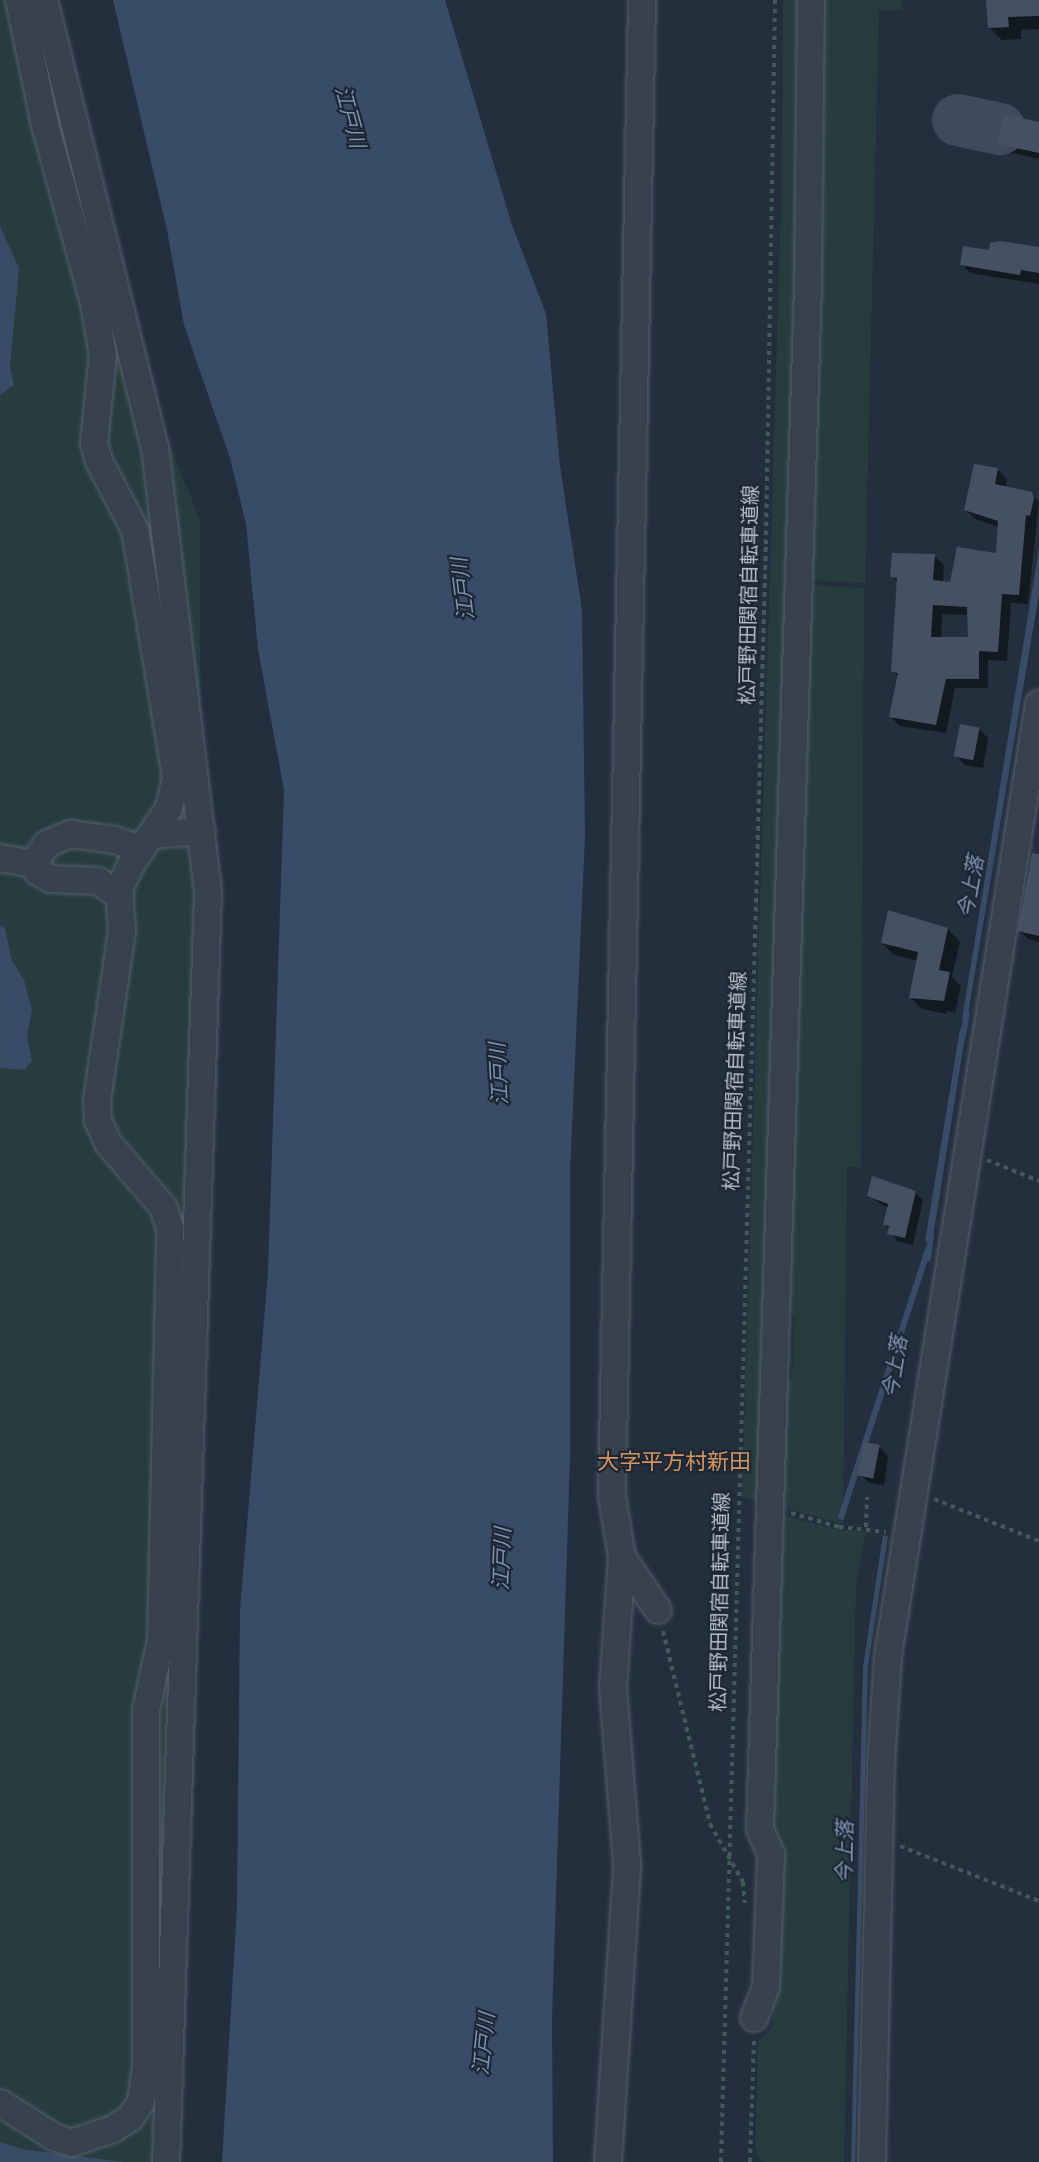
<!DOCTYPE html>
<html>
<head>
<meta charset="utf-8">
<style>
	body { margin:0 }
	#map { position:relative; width:1039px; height:2162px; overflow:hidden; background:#242f3e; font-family:Arial,"Noto Sans JP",sans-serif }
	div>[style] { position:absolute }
	.green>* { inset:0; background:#263c3f }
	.water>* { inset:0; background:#394c67; transform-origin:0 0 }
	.shadow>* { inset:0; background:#0007 }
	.stream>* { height:6px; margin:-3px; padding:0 3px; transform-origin:3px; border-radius:3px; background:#394c67 }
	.taxiway>* { height:52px; margin:-26px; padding:0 26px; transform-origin:26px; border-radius:26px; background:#3f4a5a }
	.building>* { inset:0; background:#455162; transform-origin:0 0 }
	.path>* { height:4px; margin-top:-2px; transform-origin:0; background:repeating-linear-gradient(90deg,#44595c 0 4.5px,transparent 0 9px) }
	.roads { filter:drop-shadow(0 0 2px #565f6c) drop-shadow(0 0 2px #565f6c) }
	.minor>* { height:26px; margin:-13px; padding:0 13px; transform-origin:13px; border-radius:13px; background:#38414e }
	span { translate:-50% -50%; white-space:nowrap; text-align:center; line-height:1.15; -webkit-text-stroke:4.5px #1d2633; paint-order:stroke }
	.street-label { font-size:20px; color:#b4bcc9 }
	.water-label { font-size:21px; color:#7c92b1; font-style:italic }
	.quarter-label { font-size:22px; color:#d59563 }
</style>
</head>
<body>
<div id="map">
	<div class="green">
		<div style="clip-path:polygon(0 0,21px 0,54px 156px,200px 520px,201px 849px,172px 2162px,0 2162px)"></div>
		<div style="clip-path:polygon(783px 0,803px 0,766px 1504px,742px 1497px,782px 171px)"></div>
		<div style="clip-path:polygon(814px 0,902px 0,903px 10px,879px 10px,865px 583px,803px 580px,821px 338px,812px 314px)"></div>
		<div style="clip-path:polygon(804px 585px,864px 588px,861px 1168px,847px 1166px,843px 1524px,775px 1505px,779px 1389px,792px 1378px,795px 1317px,781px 1298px)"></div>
		<div style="clip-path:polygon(774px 1513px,839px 1530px,866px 1532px,856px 1583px,844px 2162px,762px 2162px,755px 2150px,758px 2041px,772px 2028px,775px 1965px,764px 1828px)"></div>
	</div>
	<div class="water">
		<div style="clip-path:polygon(113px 0,445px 0,511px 222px,546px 314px,560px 466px,582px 610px,585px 835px,570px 1173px,570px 1456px,552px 2020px,553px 2162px,222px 2162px,237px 1907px,240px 1610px,268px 1272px,284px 790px,258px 649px,246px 524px,230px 458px,184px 325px,167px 230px)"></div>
		<div style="clip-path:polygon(0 226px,19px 268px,10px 367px,14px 385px,0 395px)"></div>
		<div style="clip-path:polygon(1039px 548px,1039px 594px,967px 1020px,962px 1019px)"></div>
		<div style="clip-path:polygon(0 925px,5px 928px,11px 958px,24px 980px,32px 1010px,27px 1035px,32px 1061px,24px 1070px,0 1068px)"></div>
		<div style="clip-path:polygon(960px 1029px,966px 1030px,932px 1243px,925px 1241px)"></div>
		<div style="left:925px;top:1249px;width:6px;height:283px;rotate:18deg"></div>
		<div style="clip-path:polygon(883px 1535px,888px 1536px,868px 1666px,855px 2162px,851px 2162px,863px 1667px)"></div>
		<div style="clip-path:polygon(0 2142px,22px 2149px,123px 2162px,0 2162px)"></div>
	</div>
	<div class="shadow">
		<div style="clip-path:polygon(988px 0,1039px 0,1039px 29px,1021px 30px,1021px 39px,1002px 40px,989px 27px)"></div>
		<div style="clip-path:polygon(1039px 124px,1039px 159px,1008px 152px,999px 143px)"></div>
		<div style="clip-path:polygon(1039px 250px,1039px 284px,970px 273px,962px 264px)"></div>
		<div style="clip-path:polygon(evenodd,998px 470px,1007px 479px,1005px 488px,1031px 494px,1039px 502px,1028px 604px,1011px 603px,1007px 661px,988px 660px,988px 688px,955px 688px,946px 733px,900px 726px,891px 717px,899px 677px,893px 672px,898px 583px,892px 576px,934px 556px,944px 565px,943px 583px,952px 584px,997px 555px,999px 527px,975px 519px,965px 509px,998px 470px,942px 614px,969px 615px,969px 639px,941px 639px,942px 614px)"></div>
		<div style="clip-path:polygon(979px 729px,988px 738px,983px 768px,965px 765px,956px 756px)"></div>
		<div style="clip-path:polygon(1032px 853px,1039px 854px,1039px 942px,1028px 939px,1020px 931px)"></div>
		<div style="clip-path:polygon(948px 929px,960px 942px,952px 977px,961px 986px,955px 1013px,947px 1011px,947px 1014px,922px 1009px,910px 997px,918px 961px,894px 955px,882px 943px)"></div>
		<div style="clip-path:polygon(915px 1192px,923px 1200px,913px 1245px,897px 1241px,885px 1224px,888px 1208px,868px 1196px)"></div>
		<div style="clip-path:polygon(879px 1447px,888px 1456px,884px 1485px,869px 1483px,860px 1474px)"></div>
	</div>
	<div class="stream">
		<div style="left:963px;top:1036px;width:22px;rotate:-80deg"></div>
		<div style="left:928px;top:1258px;width:22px;rotate:-82deg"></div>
	</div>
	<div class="taxiway">
		<div style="left:958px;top:120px;width:43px;rotate:12.1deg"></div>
	</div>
	<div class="building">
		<div style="clip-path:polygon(986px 0,1039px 0,1039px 16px,1008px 17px,1009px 27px,988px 28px)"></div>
		<div style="clip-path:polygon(1004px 114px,1039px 122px,1039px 153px,997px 144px)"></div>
		<div style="clip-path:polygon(1000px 241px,1039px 247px,1039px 273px,1021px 270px,1020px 275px,960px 265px,963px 246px,989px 250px,990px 243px)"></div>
		<div style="clip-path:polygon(evenodd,974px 464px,998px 468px,995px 484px,1032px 492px,1034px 498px,1030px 516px,1026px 515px,1019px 595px,1002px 594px,998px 652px,979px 651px,979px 679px,946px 679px,936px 725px,889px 717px,898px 673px,891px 672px,897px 578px,890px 577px,892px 553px,935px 554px,933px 580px,950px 582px,957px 547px,996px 553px,998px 521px,964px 510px,974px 464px,933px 605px,967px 607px,968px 637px,931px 637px,933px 605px)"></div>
		<div style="left:960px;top:724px;width:20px;height:33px;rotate:11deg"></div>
		<div style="clip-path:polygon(1032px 853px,1039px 854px,1039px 936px,1018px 931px)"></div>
		<div style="clip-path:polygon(888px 910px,948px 928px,939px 970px,950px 972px,944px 1001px,909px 998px,918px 952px,881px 943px)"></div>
		<div style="clip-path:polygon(872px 1176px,916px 1191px,905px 1238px,887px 1234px,889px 1226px,883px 1225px,888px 1204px,867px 1196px)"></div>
		<div style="left:864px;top:1442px;width:16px;height:34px;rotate:11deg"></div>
	</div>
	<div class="path">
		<div style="left:987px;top:1160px;width:56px;rotate:22deg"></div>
		<div style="left:934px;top:1499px;width:113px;rotate:21.8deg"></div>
		<div style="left:791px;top:1513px;width:50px;rotate:16.3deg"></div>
		<div style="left:839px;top:1527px;width:47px;rotate:6.1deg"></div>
		<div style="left:866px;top:1527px;width:30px;rotate:-88deg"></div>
		<div style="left:663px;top:1631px;width:199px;rotate:76.3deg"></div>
		<div style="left:710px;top:1824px;width:67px;rotate:60.4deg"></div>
		<div style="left:743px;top:1882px;width:21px;rotate:85deg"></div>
		<div style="left:900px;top:1846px;width:149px;rotate:21.6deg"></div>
		<div style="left:721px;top:2162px;width:1619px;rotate:-88.41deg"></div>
		<div style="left:766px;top:544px;width:544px;rotate:-89.05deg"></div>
		<div style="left:750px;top:2162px;width:123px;rotate:-88.1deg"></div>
	</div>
	<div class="roads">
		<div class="minor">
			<div style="left:44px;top:0;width:461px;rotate:76.1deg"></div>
			<div style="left:155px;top:447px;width:448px;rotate:83.2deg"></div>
			<div style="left:208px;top:892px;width:1271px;rotate:91.89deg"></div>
			<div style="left:151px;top:835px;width:51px;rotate:-4.5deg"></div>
			<div style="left:0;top:858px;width:39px;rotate:10deg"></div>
			<div style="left:120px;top:896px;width:27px;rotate:-146deg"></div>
			<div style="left:98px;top:881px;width:47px;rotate:-177.6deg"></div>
			<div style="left:51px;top:879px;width:15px;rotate:-152deg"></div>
			<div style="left:38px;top:872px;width:14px;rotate:-94deg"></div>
			<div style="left:37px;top:858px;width:17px;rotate:-54deg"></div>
			<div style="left:47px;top:844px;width:26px;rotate:-23deg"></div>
			<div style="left:71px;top:834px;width:43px;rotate:7.9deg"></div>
			<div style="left:114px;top:840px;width:28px;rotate:18deg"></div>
			<div style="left:622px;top:1557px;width:64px;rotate:55.8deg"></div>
			<div style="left:754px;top:2018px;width:33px;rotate:-69deg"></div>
			<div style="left:766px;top:1987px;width:133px;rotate:-87.8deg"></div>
			<div style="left:771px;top:1854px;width:27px;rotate:-114deg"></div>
			<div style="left:760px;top:1829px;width:1547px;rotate:-88.22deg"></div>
			<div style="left:808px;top:283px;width:283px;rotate:-89.4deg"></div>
			<div style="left:0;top:2103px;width:64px;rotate:32.2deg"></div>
			<div style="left:54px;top:2137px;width:18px;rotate:19deg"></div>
			<div style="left:71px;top:2143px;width:44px;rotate:-18.4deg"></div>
			<div style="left:113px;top:2129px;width:20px;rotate:-33deg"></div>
			<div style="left:130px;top:2118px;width:19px;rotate:-55deg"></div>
			<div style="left:141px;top:2102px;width:35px;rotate:-82deg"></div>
			<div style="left:146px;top:2067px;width:357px;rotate:-90deg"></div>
			<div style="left:146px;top:1710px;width:72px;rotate:-77.9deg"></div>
			<div style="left:161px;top:1640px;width:412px;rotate:-88.7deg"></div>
			<div style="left:170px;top:1228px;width:22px;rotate:-108deg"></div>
			<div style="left:163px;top:1207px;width:84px;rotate:-130.7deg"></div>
			<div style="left:108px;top:1143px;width:24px;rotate:-114deg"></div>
			<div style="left:98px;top:1121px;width:21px;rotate:-93deg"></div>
			<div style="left:97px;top:1100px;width:171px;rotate:-81.6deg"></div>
			<div style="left:122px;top:931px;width:41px;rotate:-94.2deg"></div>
			<div style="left:119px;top:890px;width:26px;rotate:-65deg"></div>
			<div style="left:130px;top:866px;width:70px;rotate:-56.1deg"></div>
			<div style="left:169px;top:808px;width:32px;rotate:-77deg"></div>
			<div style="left:176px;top:777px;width:250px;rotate:-99.4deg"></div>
			<div style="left:135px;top:530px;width:78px;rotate:-117.6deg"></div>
			<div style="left:99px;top:461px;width:19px;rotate:-106deg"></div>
			<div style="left:94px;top:443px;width:88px;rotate:-84.2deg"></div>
			<div style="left:103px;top:355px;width:53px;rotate:-99.8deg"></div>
			<div style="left:94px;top:303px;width:185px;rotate:-105.4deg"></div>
			<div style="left:45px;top:125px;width:128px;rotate:-101.7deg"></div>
			<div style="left:608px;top:2162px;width:298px;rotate:-86.3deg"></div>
			<div style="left:627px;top:1865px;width:179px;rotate:-94.5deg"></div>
			<div style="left:613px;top:1687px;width:130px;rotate:-86deg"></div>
			<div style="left:622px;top:1557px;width:62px;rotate:-99.3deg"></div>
			<div style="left:612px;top:1496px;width:1496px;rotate:-88.85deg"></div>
			<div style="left:872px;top:2162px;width:400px;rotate:-88.7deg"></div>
			<div style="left:881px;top:1762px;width:106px;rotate:-86.2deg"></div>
			<div style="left:888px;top:1656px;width:964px;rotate:-80.99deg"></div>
		</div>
	</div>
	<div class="street-label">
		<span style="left:749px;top:595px;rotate:-89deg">松戸野田関宿自転車道線</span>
		<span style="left:735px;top:1081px;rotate:-88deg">松戸野田関宿自転車道線</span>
		<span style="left:720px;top:1602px;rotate:-89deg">松戸野田関宿自転車道線</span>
	</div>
	<div class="water-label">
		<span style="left:350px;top:117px;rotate:75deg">江戸川</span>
		<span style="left:463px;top:589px;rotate:-97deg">江戸川</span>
		<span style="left:971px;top:887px;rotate:-80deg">今上落</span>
		<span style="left:499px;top:1074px;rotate:-93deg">江戸川</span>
		<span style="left:895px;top:1367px;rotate:-81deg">今上落</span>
		<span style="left:502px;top:1559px;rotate:-88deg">江戸川</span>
		<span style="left:845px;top:1852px;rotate:-89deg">今上落</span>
		<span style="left:484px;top:2044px;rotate:-84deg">江戸川</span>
	</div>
	<div class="quarter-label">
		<span style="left:674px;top:1462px">大字平方村新田</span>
	</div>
</div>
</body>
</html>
